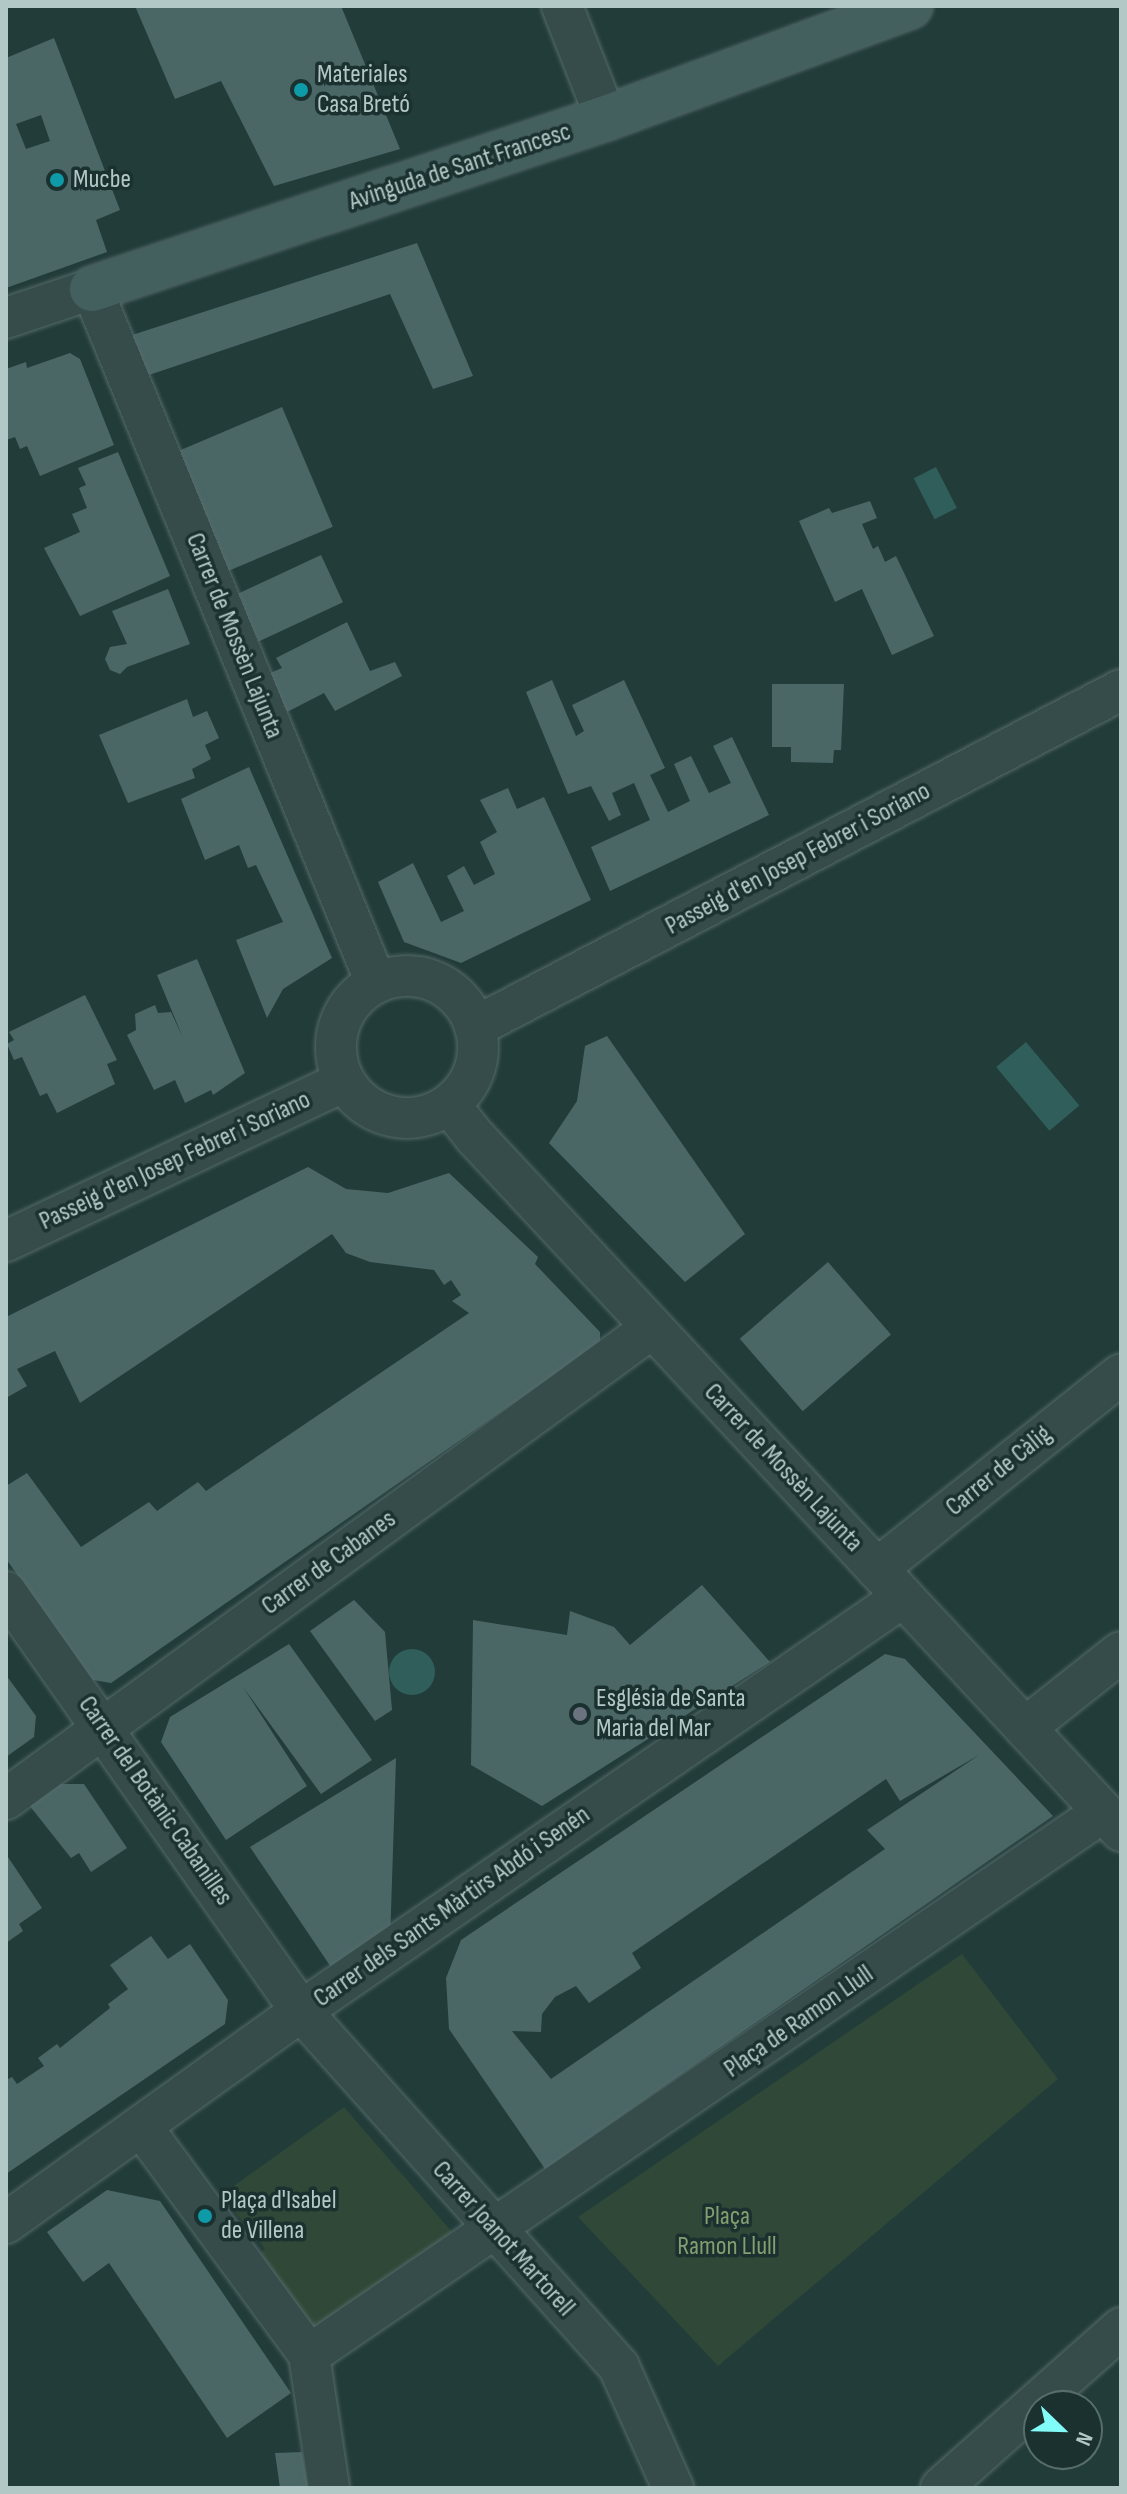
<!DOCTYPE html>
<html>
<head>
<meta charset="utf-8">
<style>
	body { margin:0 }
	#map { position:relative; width:1127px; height:2494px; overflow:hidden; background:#223c3a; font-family:"Sofia Sans Condensed",sans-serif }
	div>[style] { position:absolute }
	.green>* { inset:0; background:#2f4837 }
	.water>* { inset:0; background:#305e5b; transform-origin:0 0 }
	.round { border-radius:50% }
	.building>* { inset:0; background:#4a6766; transform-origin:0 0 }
	.roads { filter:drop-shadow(0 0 2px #546a69) drop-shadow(0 0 2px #546a69) }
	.street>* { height:40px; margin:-20px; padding:0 20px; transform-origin:20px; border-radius:20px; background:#354c4b }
	.street>.ring { margin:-20px; padding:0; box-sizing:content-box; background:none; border:40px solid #354c4b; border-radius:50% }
	.secondary>* { height:44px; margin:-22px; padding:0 22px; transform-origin:22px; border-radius:22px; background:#43605f }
	.dots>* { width:22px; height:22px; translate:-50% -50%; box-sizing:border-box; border:4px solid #1b3130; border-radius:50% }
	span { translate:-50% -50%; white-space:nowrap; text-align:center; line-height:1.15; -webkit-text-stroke:7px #1b3130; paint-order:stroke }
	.poi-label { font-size:26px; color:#b1c8c7 }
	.left { translate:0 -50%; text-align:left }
	.street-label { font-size:26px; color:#b1c8c7 }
	.park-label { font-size:26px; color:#839f6f }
	.frame { position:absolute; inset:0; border:8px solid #b1c8c7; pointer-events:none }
	.north { position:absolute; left:1023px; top:2390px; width:80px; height:80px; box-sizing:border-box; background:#1b3130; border:2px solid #576d6c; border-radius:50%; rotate:113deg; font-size:22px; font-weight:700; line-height:32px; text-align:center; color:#b1c8c7 }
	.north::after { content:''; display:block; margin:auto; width:28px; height:36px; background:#82fcf8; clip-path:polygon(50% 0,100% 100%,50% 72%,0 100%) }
</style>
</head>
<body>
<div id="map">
	<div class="green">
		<div style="clip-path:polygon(962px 1954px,1058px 2079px,718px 2366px,578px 2217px)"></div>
		<div style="clip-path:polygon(344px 2107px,452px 2232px,312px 2329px,257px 2256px,265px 2249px,221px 2195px)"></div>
	</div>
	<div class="water">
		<div style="left:936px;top:467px;width:46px;height:25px;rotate:63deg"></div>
		<div style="left:1026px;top:1042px;width:83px;height:39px;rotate:50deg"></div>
		<div class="round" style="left:389px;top:1649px;width:46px;height:46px"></div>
	</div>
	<div class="building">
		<div style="clip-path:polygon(135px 6px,341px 6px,400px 149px,274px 186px,221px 81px,175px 99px)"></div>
		<div style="clip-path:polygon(evenodd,54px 38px,120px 210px,96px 220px,107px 252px,6px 288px,6px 58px,54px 38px,41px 115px,50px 141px,26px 149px,16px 124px,41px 115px)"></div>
		<div style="clip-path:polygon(417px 243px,473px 376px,433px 389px,390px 294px,146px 376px,129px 336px)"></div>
		<div style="clip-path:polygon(70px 353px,80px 359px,114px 445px,40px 476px,27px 446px,20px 449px,15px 437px,6px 440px,6px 369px,26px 362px,27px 368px)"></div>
		<div style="left:282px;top:407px;width:130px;height:115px;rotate:67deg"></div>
		<div style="clip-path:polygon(118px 452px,170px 576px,80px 616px,44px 548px,80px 532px,72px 514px,87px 508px,79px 488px,86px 485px,78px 468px)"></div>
		<div style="clip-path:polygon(870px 501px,877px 518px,862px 524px,873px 549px,878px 546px,885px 562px,896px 556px,934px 636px,892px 655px,862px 589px,835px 602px,799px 521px,829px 508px,832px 513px)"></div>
		<div style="left:321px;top:555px;width:52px;height:93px;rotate:65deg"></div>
		<div style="clip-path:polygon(168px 589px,190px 644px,127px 667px,120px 674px,110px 670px,105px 659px,110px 647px,127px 644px,112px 611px)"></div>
		<div style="clip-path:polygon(347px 622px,370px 671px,395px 662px,402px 676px,335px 711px,324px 693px,287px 712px,270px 673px,282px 668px,276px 658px)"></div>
		<div style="clip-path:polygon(552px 680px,576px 736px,584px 731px,572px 705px,624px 680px,665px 768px,650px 775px,668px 812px,690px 801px,674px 764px,691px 756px,709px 793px,731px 783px,713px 746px,732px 737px,769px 815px,610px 891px,591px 847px,650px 820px,634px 783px,612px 793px,621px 815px,609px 821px,591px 786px,568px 794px,526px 692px)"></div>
		<div style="clip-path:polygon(772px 684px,844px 684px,841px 750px,834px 750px,833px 763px,791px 762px,791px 747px,772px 747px)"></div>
		<div style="clip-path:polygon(187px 699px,193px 717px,207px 711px,219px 738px,205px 745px,211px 759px,192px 769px,195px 778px,128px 803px,99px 735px)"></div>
		<div style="clip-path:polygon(249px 767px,332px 958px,283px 989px,267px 1018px,236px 940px,283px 922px,256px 865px,248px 868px,239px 845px,205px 860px,181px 799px)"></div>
		<div style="clip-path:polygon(508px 788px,517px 809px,544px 797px,591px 900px,461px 963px,404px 942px,378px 882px,413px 863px,441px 922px,464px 911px,447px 876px,464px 866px,474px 885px,495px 874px,480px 842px,497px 832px,480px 800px)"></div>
		<div style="clip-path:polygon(197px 959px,245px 1073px,213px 1095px,211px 1090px,185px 1103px,175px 1080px,154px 1090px,127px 1035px,136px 1030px,135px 1014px,155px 1005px,158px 1013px,171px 1012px,183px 1038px,157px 975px)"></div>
		<div style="clip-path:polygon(85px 995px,117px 1060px,107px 1064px,115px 1084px,57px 1113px,47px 1093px,40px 1096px,22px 1057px,14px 1060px,7px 1044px,14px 1040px,9px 1032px)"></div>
		<div style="clip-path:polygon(607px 1036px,745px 1234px,685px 1282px,549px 1143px,577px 1101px,585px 1046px)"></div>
		<div style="clip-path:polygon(308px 1167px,346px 1189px,388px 1193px,449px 1173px,538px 1257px,535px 1264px,600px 1332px,600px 1343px,111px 1683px,93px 1680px,6px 1559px,6px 1486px,27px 1473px,81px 1547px,149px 1502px,157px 1511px,198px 1482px,206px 1491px,469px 1313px,452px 1301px,461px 1295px,451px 1280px,444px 1285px,434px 1270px,370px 1262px,346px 1253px,332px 1234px,80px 1403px,55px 1351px,17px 1369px,27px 1386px,6px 1398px,6px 1317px)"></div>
		<div style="left:828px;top:1262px;width:96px;height:117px;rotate:49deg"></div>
		<div style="clip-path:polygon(702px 1585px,770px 1662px,542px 1806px,471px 1765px,473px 1620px,567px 1635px,570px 1611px,614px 1627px,630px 1645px)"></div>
		<div style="clip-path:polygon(354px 1600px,385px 1632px,392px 1710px,375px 1721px,310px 1631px)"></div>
		<div style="clip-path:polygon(289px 1644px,372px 1760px,321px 1794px,243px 1687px,307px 1786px,226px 1840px,161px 1742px,170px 1717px)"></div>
		<div style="clip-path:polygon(evenodd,885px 1654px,905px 1659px,1053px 1816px,545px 2169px,449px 2029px,446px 1978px,461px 1940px,885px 1654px,979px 1755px,867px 1830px,885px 1849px,551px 2079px,512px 2031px,541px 2032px,542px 2014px,555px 1997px,576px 1986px,589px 2003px,641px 1968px,632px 1953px,886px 1779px,900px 1801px,979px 1755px)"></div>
		<div style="clip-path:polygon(6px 1675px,36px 1716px,34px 1737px,6px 1757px)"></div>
		<div style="clip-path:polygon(396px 1758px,390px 1942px,337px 1976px,250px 1847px)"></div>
		<div style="clip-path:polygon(59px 1784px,84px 1784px,127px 1848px,91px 1872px,79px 1853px,71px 1858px,29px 1805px)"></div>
		<div style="clip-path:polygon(6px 1854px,42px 1908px,19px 1924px,23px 1931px,6px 1943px)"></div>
		<div style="clip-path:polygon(151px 1936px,168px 1959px,190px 1944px,228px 2000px,225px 2024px,6px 2174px,6px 2080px,12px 2077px,17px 2084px,44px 2066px,38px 2058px,57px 2044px,60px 2048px,110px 2008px,108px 2004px,128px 1989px,110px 1965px)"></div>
		<div style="clip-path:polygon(107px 2190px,160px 2201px,291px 2393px,227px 2438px,109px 2263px,83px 2282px,47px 2232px)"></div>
		<div style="clip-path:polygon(302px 2452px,308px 2488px,280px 2488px,275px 2453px)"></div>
	</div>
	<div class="roads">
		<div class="street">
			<div style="left:562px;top:6px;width:120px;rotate:68.6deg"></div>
			<div style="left:6px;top:318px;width:91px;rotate:-18.6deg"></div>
			<div style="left:92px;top:289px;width:750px;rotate:67.74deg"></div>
			<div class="ring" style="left:336px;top:976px;width:102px;height:102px"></div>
			<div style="left:475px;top:1027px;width:729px;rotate:-27.55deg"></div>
			<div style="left:453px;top:1102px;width:7px;rotate:90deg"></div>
			<div style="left:453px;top:1109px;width:37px;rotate:52deg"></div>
			<div style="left:476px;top:1138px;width:947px;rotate:47.05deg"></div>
			<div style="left:6px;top:1241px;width:373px;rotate:-25.3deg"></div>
			<div style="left:877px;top:1569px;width:312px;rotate:-38.6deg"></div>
			<div style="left:6px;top:1592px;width:512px;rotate:54.85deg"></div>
			<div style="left:301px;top:2011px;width:477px;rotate:48.2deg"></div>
			<div style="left:619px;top:2367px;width:133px;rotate:65.9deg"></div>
			<div style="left:1025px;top:1728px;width:122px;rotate:-38.4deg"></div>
			<div style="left:6px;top:1799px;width:799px;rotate:-36.1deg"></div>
			<div style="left:141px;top:2126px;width:284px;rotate:53.7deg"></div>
			<div style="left:309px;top:2355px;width:134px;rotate:81.4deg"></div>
			<div style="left:6px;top:2223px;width:363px;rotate:-35.7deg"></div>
			<div style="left:301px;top:2011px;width:731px;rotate:-34.52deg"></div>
			<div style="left:309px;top:2355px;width:962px;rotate:-34.37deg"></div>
			<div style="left:941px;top:2488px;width:241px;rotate:-41.6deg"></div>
		</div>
		<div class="secondary">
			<div style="left:92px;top:289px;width:542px;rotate:-18.4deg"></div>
			<div style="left:606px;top:118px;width:324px;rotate:-20.2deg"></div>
		</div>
	</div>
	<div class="dots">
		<div style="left:301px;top:90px;background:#0f9aa8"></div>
		<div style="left:57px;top:180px;background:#0f9aa8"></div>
		<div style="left:580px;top:1714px;background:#6b7280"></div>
		<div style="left:205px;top:2216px;background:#0f9aa8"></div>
	</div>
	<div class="poi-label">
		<span class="left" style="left:317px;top:90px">Materiales<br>Casa Bretó</span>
		<span class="left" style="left:73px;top:180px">Mucbe</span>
		<span class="left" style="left:596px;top:1714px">Església de Santa<br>Maria del Mar</span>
		<span class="left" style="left:221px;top:2216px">Plaça d'Isabel<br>de Villena</span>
	</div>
	<div class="street-label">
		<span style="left:460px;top:167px;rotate:-18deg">Avinguda de Sant Francesc</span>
		<span style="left:234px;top:636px;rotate:68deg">Carrer de Mossèn Lajunta</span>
		<span style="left:798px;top:859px;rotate:-28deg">Passeig d'en Josep Febrer i Soriano</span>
		<span style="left:175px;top:1161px;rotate:-25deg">Passeig d'en Josep Febrer i Soriano</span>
		<span style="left:783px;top:1468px;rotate:47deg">Carrer de Mossèn Lajunta</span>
		<span style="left:999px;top:1471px;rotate:-39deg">Carrer de Càlig</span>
		<span style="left:329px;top:1563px;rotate:-36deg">Carrer de Cabanes</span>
		<span style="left:155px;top:1801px;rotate:55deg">Carrer del Botànic Cabanilles</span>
		<span style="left:452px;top:1907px;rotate:-35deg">Carrer dels Sants Màrtirs Abdó i Senén</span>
		<span style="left:799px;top:2022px;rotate:-35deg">Plaça de Ramon Llull</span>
		<span style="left:503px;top:2239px;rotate:48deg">Carrer Joanot Martorell</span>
	</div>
	<div class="park-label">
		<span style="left:727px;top:2232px">Plaça<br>Ramon Llull</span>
	</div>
	<div class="frame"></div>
	<div class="north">N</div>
</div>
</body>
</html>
